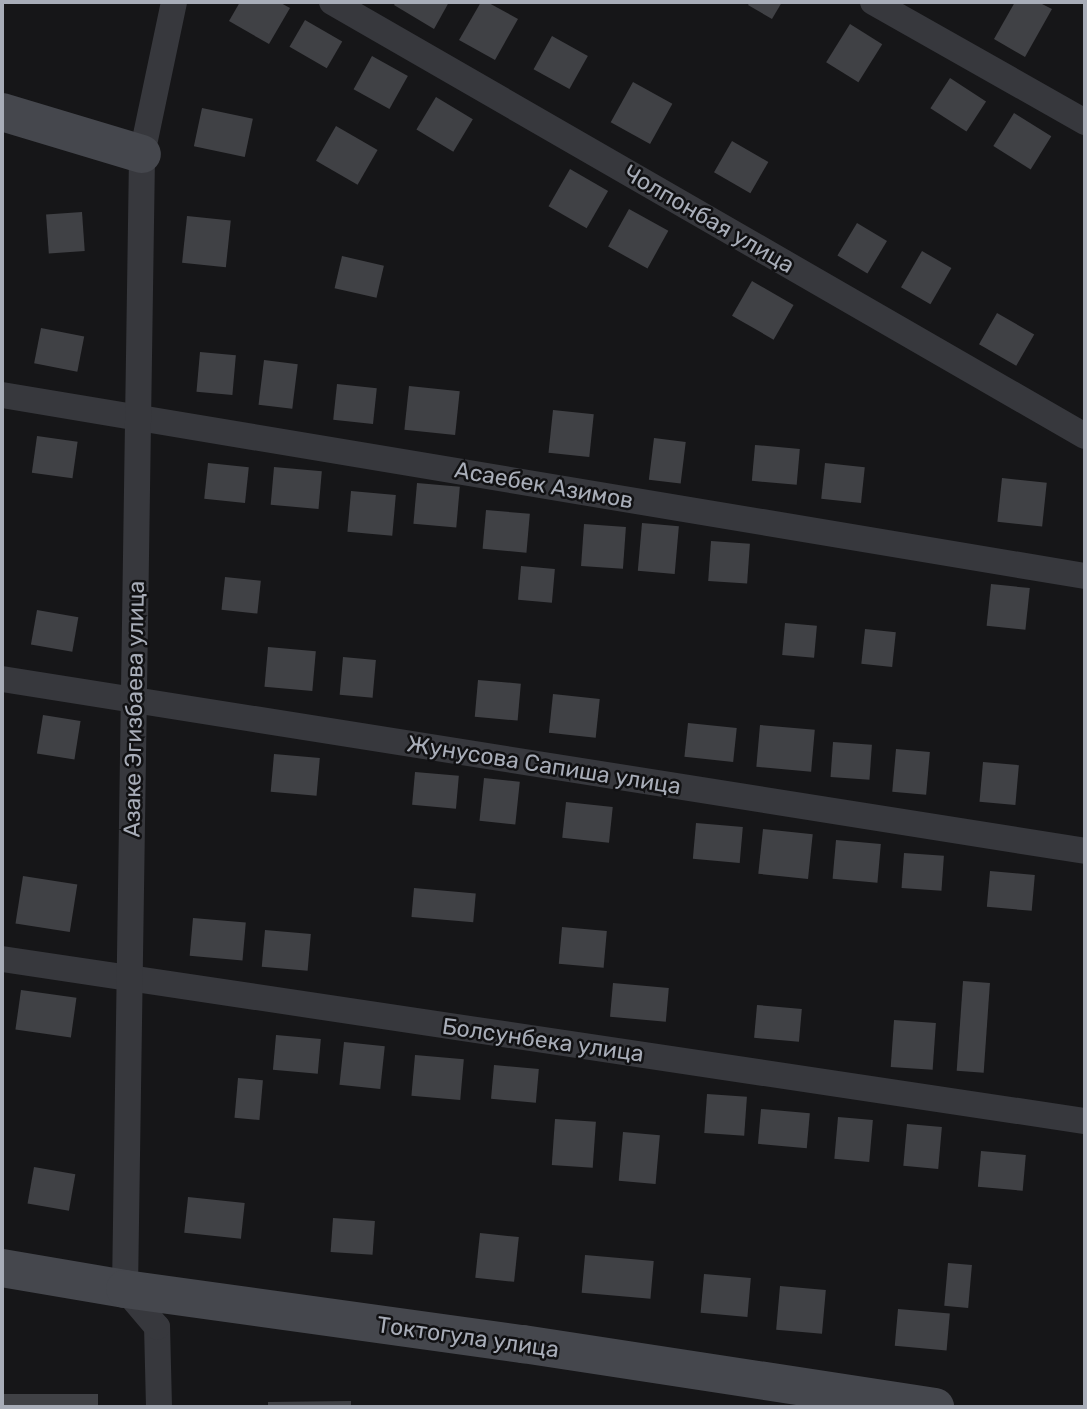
<!DOCTYPE html>
<html>
<head>
<meta charset="utf-8">
<style>
	body { margin:0 }
	#map { position:relative; width:1087px; height:1409px; overflow:hidden; background:#161618; font-family:Rubik,sans-serif }
	div>[style] { position:absolute }
	.building>* { inset:0; background:#404145; transform-origin:0 0 }
	.street>* { height:26px; margin:-13px; padding:0 13px; transform-origin:13px; border-radius:13px; background:#37383d }
	.secondary>* { height:38px; margin:-19px; padding:0 19px; transform-origin:19px; border-radius:19px; background:#45474d }
	span { translate:-50% -50%; white-space:nowrap; text-align:center; line-height:1.15; -webkit-text-stroke:5px #111113; paint-order:stroke }
	.street-label { font-size:23px; color:#a8adb8 }
	.frame { position:absolute; inset:0; border:4px solid #a8adb8; pointer-events:none }
</style>
</head>
<body>
<div id="map">
	<div class="building">
		<div style="clip-path:polygon(240px 2px,279px 2px,290px 8px,269px 44px,229px 21px)"></div>
		<div style="clip-path:polygon(396px 2px,449px 2px,434px 29px,394px 5px)"></div>
		<div style="clip-path:polygon(481px 2px,487px 2px,518px 19px,495px 60px,459px 40px)"></div>
		<div style="clip-path:polygon(750px 2px,782px 2px,772px 19px,748px 5px)"></div>
		<div style="clip-path:polygon(1015px 2px,1038px 2px,1052px 9px,1025px 57px,994px 39px)"></div>
		<div style="left:305px;top:20px;width:43px;height:31px;rotate:30deg"></div>
		<div style="left:850px;top:24px;width:38px;height:45px;rotate:32deg"></div>
		<div style="left:552px;top:36px;width:41px;height:38px;rotate:29deg"></div>
		<div style="left:372px;top:56px;width:41px;height:38px;rotate:29deg"></div>
		<div style="left:950px;top:78px;width:43px;height:36px;rotate:33deg"></div>
		<div style="left:633px;top:82px;width:45px;height:46px;rotate:29deg"></div>
		<div style="left:436px;top:97px;width:43px;height:38px;rotate:31deg"></div>
		<div style="left:202px;top:108px;width:52px;height:39px;rotate:12deg"></div>
		<div style="left:1014px;top:113px;width:44px;height:39px;rotate:32deg"></div>
		<div style="left:336px;top:126px;width:48px;height:40px;rotate:30deg"></div>
		<div style="left:732px;top:141px;width:42px;height:36px;rotate:30deg"></div>
		<div style="left:570px;top:169px;width:44px;height:43px;rotate:30deg"></div>
		<div style="left:629px;top:209px;width:45px;height:43px;rotate:29deg"></div>
		<div style="left:82px;top:212px;width:39px;height:36px;rotate:86deg"></div>
		<div style="left:187px;top:216px;width:44px;height:47px;rotate:6deg"></div>
		<div style="left:857px;top:223px;width:35px;height:38px;rotate:31deg"></div>
		<div style="left:922px;top:251px;width:34px;height:42px;rotate:30deg"></div>
		<div style="left:342px;top:256px;width:43px;height:33px;rotate:13deg"></div>
		<div style="left:752px;top:281px;width:48px;height:40px;rotate:30deg"></div>
		<div style="left:997px;top:313px;width:43px;height:36px;rotate:30deg"></div>
		<div style="left:41px;top:328px;width:44px;height:36px;rotate:11deg"></div>
		<div style="left:200px;top:352px;width:36px;height:40px;rotate:5deg"></div>
		<div style="left:264px;top:360px;width:34px;height:45px;rotate:7deg"></div>
		<div style="left:337px;top:384px;width:40px;height:36px;rotate:6deg"></div>
		<div style="left:409px;top:386px;width:51px;height:44px;rotate:6deg"></div>
		<div style="left:553px;top:410px;width:41px;height:43px;rotate:6deg"></div>
		<div style="left:37px;top:436px;width:41px;height:37px;rotate:8deg"></div>
		<div style="left:654px;top:438px;width:32px;height:42px;rotate:7deg"></div>
		<div style="left:755px;top:445px;width:45px;height:36px;rotate:5deg"></div>
		<div style="left:208px;top:463px;width:41px;height:36px;rotate:6deg"></div>
		<div style="left:825px;top:463px;width:40px;height:36px;rotate:6deg"></div>
		<div style="left:274px;top:467px;width:48px;height:38px;rotate:5deg"></div>
		<div style="left:1002px;top:478px;width:45px;height:44px;rotate:6deg"></div>
		<div style="left:417px;top:483px;width:43px;height:41px;rotate:5deg"></div>
		<div style="left:351px;top:491px;width:45px;height:41px;rotate:5deg"></div>
		<div style="left:486px;top:510px;width:44px;height:39px;rotate:5deg"></div>
		<div style="left:642px;top:523px;width:37px;height:48px;rotate:5deg"></div>
		<div style="left:584px;top:524px;width:42px;height:42px;rotate:4deg"></div>
		<div style="left:711px;top:541px;width:39px;height:40px;rotate:4deg"></div>
		<div style="left:521px;top:566px;width:34px;height:34px;rotate:5deg"></div>
		<div style="left:225px;top:577px;width:36px;height:33px;rotate:6deg"></div>
		<div style="left:991px;top:584px;width:39px;height:42px;rotate:6deg"></div>
		<div style="left:37px;top:610px;width:42px;height:35px;rotate:10deg"></div>
		<div style="left:785px;top:623px;width:32px;height:32px;rotate:5deg"></div>
		<div style="left:865px;top:629px;width:31px;height:35px;rotate:6deg"></div>
		<div style="left:268px;top:647px;width:48px;height:40px;rotate:5deg"></div>
		<div style="left:343px;top:657px;width:33px;height:38px;rotate:5deg"></div>
		<div style="left:478px;top:680px;width:43px;height:37px;rotate:5deg"></div>
		<div style="left:553px;top:694px;width:47px;height:39px;rotate:6deg"></div>
		<div style="left:43px;top:715px;width:38px;height:39px;rotate:9deg"></div>
		<div style="left:688px;top:723px;width:49px;height:34px;rotate:6deg"></div>
		<div style="left:760px;top:725px;width:55px;height:42px;rotate:5deg"></div>
		<div style="left:833px;top:742px;width:39px;height:35px;rotate:4deg"></div>
		<div style="left:896px;top:749px;width:34px;height:43px;rotate:5deg"></div>
		<div style="left:274px;top:754px;width:46px;height:38px;rotate:5deg"></div>
		<div style="left:983px;top:762px;width:36px;height:40px;rotate:5deg"></div>
		<div style="left:415px;top:772px;width:44px;height:33px;rotate:5deg"></div>
		<div style="left:484px;top:778px;width:36px;height:43px;rotate:6deg"></div>
		<div style="left:566px;top:802px;width:47px;height:36px;rotate:6deg"></div>
		<div style="left:696px;top:823px;width:47px;height:36px;rotate:5deg"></div>
		<div style="left:763px;top:829px;width:50px;height:45px;rotate:6deg"></div>
		<div style="left:836px;top:840px;width:45px;height:39px;rotate:5deg"></div>
		<div style="left:904px;top:853px;width:40px;height:35px;rotate:4deg"></div>
		<div style="left:990px;top:871px;width:45px;height:36px;rotate:5deg"></div>
		<div style="left:23px;top:876px;width:55px;height:48px;rotate:9deg"></div>
		<div style="left:414px;top:888px;width:62px;height:29px;rotate:5deg"></div>
		<div style="left:193px;top:918px;width:53px;height:38px;rotate:5deg"></div>
		<div style="left:562px;top:927px;width:45px;height:37px;rotate:5deg"></div>
		<div style="left:265px;top:930px;width:46px;height:37px;rotate:5deg"></div>
		<div style="left:963px;top:981px;width:27px;height:90px;rotate:4deg"></div>
		<div style="left:613px;top:983px;width:56px;height:34px;rotate:5deg"></div>
		<div style="left:21px;top:990px;width:56px;height:40px;rotate:8deg"></div>
		<div style="left:757px;top:1005px;width:45px;height:33px;rotate:5deg"></div>
		<div style="left:894px;top:1020px;width:42px;height:47px;rotate:4deg"></div>
		<div style="left:276px;top:1035px;width:45px;height:35px;rotate:5deg"></div>
		<div style="left:344px;top:1042px;width:41px;height:43px;rotate:6deg"></div>
		<div style="left:415px;top:1055px;width:49px;height:41px;rotate:5deg"></div>
		<div style="left:494px;top:1065px;width:45px;height:34px;rotate:5deg"></div>
		<div style="left:238px;top:1078px;width:25px;height:40px;rotate:5deg"></div>
		<div style="left:707px;top:1094px;width:40px;height:39px;rotate:4deg"></div>
		<div style="left:761px;top:1109px;width:49px;height:35px;rotate:5deg"></div>
		<div style="left:838px;top:1117px;width:35px;height:42px;rotate:5deg"></div>
		<div style="left:555px;top:1119px;width:41px;height:46px;rotate:4deg"></div>
		<div style="left:907px;top:1124px;width:35px;height:42px;rotate:5deg"></div>
		<div style="left:623px;top:1132px;width:37px;height:49px;rotate:5deg"></div>
		<div style="left:981px;top:1151px;width:45px;height:36px;rotate:5deg"></div>
		<div style="left:34px;top:1167px;width:42px;height:37px;rotate:10deg"></div>
		<div style="left:188px;top:1197px;width:57px;height:36px;rotate:6deg"></div>
		<div style="left:333px;top:1218px;width:42px;height:34px;rotate:4deg"></div>
		<div style="left:480px;top:1233px;width:39px;height:45px;rotate:6deg"></div>
		<div style="left:585px;top:1255px;width:69px;height:38px;rotate:5deg"></div>
		<div style="left:948px;top:1263px;width:24px;height:43px;rotate:5deg"></div>
		<div style="left:704px;top:1274px;width:47px;height:39px;rotate:5deg"></div>
		<div style="left:780px;top:1286px;width:46px;height:44px;rotate:5deg"></div>
		<div style="left:898px;top:1309px;width:52px;height:37px;rotate:5deg"></div>
		<div style="left:98px;top:1394px;width:13px;height:96px;rotate:90deg"></div>
		<div style="clip-path:polygon(351px 1401px,351px 1407px,268px 1407px,268px 1402px)"></div>
	</div>
	<div class="street">
		<div style="left:332px;top:2px;width:869px;rotate:29.96deg"></div>
		<div style="left:873px;top:2px;width:244px;rotate:29.5deg"></div>
		<div style="left:2px;top:395px;width:1098px;rotate:9.49deg"></div>
		<div style="left:2px;top:679px;width:1097px;rotate:9.02deg"></div>
		<div style="left:2px;top:959px;width:1095px;rotate:8.51deg"></div>
		<div style="left:159px;top:1407px;width:80px;rotate:-91.4deg"></div>
		<div style="left:157px;top:1327px;width:50px;rotate:-130.1deg"></div>
		<div style="left:125px;top:1289px;width:1135px;rotate:-89.14deg"></div>
		<div style="left:142px;top:154px;width:155px;rotate:-78.1deg"></div>
	</div>
	<div class="secondary">
		<div style="left:2px;top:112px;width:146px;rotate:16.7deg"></div>
		<div style="left:2px;top:1268px;width:125px;rotate:9.7deg"></div>
		<div style="left:125px;top:1289px;width:402px;rotate:7.9deg"></div>
		<div style="left:523px;top:1344px;width:417px;rotate:8.7deg"></div>
	</div>
	<div class="street-label">
		<span style="left:709px;top:219px;rotate:30deg">Чолпонбая улица</span>
		<span style="left:544px;top:485px;rotate:10deg">Асаебек Азимов</span>
		<span style="left:134px;top:709px;rotate:-89deg">Азаке Эгизбаева улица</span>
		<span style="left:544px;top:765px;rotate:9deg">Жунусова Сапиша улица</span>
		<span style="left:543px;top:1040px;rotate:8deg">Болсунбека улица</span>
		<span style="left:468px;top:1337px;rotate:8deg">Токтогула улица</span>
	</div>
	<div class="frame"></div>
</div>
</body>
</html>
